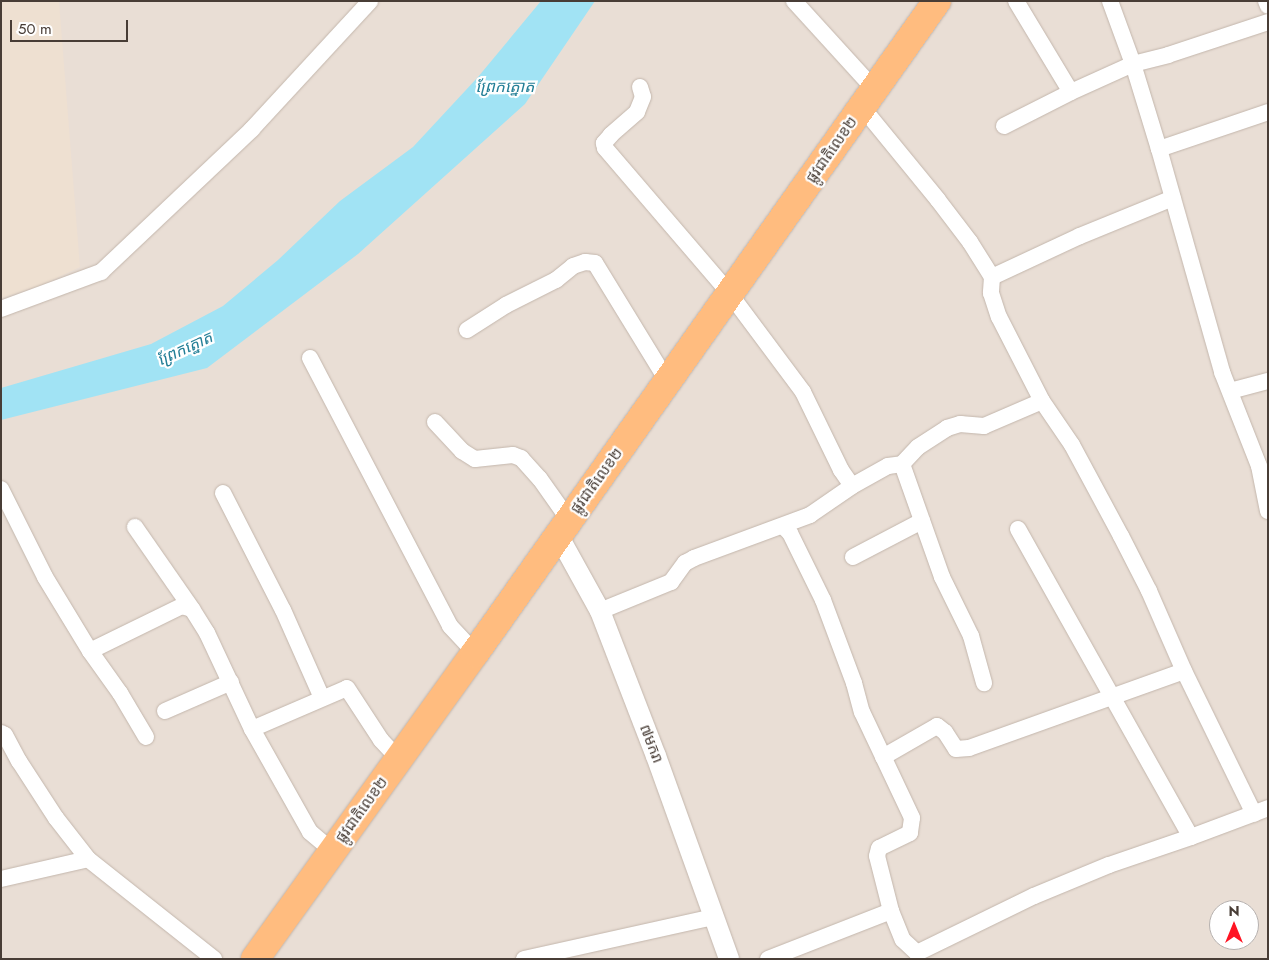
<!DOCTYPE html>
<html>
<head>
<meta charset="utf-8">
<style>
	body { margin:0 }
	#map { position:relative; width:1269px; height:960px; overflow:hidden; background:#f4eee7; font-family:Jost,"Noto Sans Khmer",sans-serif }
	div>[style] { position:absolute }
	.residential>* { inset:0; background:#e9ded5 }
	.education>* { inset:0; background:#eee0d1 }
	.water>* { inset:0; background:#a1e3f4 }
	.roads { filter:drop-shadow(0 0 1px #c3b6ac) drop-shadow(0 0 1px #c3b6ac) }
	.minor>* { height:16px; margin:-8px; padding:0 8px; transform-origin:8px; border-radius:8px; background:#fff }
	.tertiary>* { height:20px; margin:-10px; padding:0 10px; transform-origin:10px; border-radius:10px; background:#fff }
	.trunk>* { height:28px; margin:-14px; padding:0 14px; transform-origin:14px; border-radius:14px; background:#ffbc7f }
	span { translate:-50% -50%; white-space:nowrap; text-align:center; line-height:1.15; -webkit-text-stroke:4.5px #fff; paint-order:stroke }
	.street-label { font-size:15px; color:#483d36 }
	.water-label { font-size:16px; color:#247f97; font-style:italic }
	.frame { position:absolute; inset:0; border:2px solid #483d36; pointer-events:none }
	.north { position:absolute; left:1209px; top:900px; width:50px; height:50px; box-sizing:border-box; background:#fff; border:1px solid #b6b1af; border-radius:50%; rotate:0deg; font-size:14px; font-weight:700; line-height:20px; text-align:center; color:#483d36 }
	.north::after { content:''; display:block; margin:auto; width:18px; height:22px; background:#ff1423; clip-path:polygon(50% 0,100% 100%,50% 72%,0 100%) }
	.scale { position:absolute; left:10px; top:20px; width:118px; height:22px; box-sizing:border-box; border:2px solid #483d36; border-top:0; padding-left:6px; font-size:15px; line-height:18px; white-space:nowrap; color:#483d36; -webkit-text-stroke:4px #fff; paint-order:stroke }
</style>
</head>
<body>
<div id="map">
	<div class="residential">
		<div style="clip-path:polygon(evenodd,1px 1px,1268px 1px,1268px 959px,1px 959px,1px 1px,1219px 910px,1249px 910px,1249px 940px,1219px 940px,1219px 910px)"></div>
	</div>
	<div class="education">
		<div style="clip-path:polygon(1px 1px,59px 1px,80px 267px,42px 285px,1px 298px)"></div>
	</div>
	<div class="water">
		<div style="clip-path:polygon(541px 1px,595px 1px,525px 104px,358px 254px,207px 368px,1px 420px,1px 388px,151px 344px,223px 306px,278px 260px,340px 201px,413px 147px,478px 77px)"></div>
	</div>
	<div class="roads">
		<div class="minor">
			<div style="left:794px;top:1px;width:120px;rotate:47.7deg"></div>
			<div style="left:1016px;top:1px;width:106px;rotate:58.9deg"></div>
			<div style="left:1110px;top:1px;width:67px;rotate:69.9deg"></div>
			<div style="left:1133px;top:64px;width:89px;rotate:73deg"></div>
			<div style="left:1159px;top:149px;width:232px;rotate:74.2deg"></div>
			<div style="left:1222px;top:372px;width:101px;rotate:68.5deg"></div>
			<div style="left:1259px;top:466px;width:46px;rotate:78.7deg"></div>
			<div style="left:1266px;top:1px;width:5px;rotate:68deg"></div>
			<div style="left:640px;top:87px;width:10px;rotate:73deg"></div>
			<div style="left:643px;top:97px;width:16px;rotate:112deg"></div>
			<div style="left:637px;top:112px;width:35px;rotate:139deg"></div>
			<div style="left:611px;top:135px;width:11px;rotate:131deg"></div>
			<div style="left:604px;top:143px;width:5px;rotate:79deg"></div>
			<div style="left:605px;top:148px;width:192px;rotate:49.4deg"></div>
			<div style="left:730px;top:294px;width:122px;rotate:53.3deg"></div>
			<div style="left:803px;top:392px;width:87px;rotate:64deg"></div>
			<div style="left:841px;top:470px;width:19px;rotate:55deg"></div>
			<div style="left:862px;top:107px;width:120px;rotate:50.7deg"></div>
			<div style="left:938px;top:200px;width:53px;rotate:52.7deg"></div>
			<div style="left:970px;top:242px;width:41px;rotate:57.8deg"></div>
			<div style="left:992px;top:277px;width:16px;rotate:94deg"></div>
			<div style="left:991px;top:293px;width:25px;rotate:72deg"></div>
			<div style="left:999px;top:317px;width:94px;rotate:62.9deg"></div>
			<div style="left:1042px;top:401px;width:53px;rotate:55.7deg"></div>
			<div style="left:1072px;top:445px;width:103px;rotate:61.7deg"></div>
			<div style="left:1121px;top:536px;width:62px;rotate:63deg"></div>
			<div style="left:1149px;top:591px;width:87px;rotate:66.4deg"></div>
			<div style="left:1184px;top:671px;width:159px;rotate:63.9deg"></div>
			<div style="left:1004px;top:126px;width:75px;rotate:-26.9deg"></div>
			<div style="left:1071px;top:92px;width:68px;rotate:-24.3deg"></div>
			<div style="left:1133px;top:64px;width:36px;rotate:-14deg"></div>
			<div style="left:1168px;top:55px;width:105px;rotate:-18.3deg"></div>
			<div style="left:1159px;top:149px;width:115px;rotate:-18.7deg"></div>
			<div style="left:992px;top:277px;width:97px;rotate:-25deg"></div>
			<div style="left:1080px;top:236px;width:100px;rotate:-22.2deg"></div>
			<div style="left:1px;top:309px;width:107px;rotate:-20.3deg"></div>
			<div style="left:101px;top:272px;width:208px;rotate:-43.4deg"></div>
			<div style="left:252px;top:129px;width:174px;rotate:-47.3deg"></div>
			<div style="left:467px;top:330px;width:46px;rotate:-32.7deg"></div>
			<div style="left:506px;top:305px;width:56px;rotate:-26.6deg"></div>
			<div style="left:556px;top:280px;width:22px;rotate:-39deg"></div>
			<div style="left:573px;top:266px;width:13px;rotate:-18deg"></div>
			<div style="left:585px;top:262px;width:10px;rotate:6deg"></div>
			<div style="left:595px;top:263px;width:140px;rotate:58.5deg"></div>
			<div style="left:310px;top:358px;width:302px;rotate:62.4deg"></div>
			<div style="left:450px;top:626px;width:37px;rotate:47deg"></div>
			<div style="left:1230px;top:391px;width:39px;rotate:-15deg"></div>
			<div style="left:435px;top:422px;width:40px;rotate:47deg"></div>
			<div style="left:462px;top:451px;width:15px;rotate:32deg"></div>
			<div style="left:475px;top:459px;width:38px;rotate:-6deg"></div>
			<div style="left:513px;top:455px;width:9px;rotate:21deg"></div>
			<div style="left:521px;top:458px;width:28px;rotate:48deg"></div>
			<div style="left:540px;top:479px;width:50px;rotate:54.7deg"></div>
			<div style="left:902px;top:464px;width:120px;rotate:70.5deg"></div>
			<div style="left:942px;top:577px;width:66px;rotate:63.8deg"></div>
			<div style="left:971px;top:636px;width:49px;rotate:74.5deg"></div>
			<div style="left:1px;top:489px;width:98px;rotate:63.4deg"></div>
			<div style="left:45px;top:577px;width:87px;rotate:58.7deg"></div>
			<div style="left:90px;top:651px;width:102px;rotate:-26.1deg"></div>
			<div style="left:182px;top:606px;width:10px;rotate:17deg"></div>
			<div style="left:192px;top:609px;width:28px;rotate:58deg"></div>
			<div style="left:207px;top:633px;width:106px;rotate:64.9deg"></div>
			<div style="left:252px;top:729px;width:118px;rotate:60.6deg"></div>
			<div style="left:310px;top:832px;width:30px;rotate:40deg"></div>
			<div style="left:223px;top:493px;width:131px;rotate:62.9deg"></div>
			<div style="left:283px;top:610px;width:96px;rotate:66.1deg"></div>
			<div style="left:783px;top:526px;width:10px;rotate:45deg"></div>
			<div style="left:790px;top:533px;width:75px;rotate:63.8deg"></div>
			<div style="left:823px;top:600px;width:89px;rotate:69.5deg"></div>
			<div style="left:854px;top:683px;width:30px;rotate:75deg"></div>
			<div style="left:862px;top:712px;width:117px;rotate:64.7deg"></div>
			<div style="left:912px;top:818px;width:15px;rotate:98deg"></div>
			<div style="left:910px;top:833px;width:34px;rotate:154deg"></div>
			<div style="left:879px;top:848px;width:8px;rotate:104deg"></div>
			<div style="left:877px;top:856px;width:57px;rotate:75.7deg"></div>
			<div style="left:891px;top:911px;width:31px;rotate:68deg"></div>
			<div style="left:903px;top:940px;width:19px;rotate:43deg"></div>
			<div style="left:917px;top:953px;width:130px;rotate:-26deg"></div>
			<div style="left:1034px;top:896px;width:81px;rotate:-22.5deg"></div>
			<div style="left:1109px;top:865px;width:87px;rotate:-18.9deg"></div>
			<div style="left:1191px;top:837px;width:82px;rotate:-20.6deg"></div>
			<div style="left:135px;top:527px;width:100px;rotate:55.2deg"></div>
			<div style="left:1018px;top:529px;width:353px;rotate:60.7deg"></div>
			<div style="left:853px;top:557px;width:78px;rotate:-27.6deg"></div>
			<div style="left:600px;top:611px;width:77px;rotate:-22.2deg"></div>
			<div style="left:671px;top:582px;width:24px;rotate:-54deg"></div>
			<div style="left:685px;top:563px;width:10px;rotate:-29deg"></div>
			<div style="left:694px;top:558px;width:124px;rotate:-20.3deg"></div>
			<div style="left:810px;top:515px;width:51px;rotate:-34.6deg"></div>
			<div style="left:852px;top:486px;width:41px;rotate:-29.1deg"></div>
			<div style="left:888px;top:466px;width:14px;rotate:-8deg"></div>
			<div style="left:902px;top:464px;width:23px;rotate:-47deg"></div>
			<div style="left:918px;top:447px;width:35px;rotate:-33deg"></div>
			<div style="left:947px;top:428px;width:14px;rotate:-17deg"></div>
			<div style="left:960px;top:424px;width:24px;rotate:5deg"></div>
			<div style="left:984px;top:426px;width:63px;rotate:-23.3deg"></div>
			<div style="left:90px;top:651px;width:52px;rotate:54.5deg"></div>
			<div style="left:120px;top:693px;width:51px;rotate:59.4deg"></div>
			<div style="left:165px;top:711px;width:72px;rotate:-23.7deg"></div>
			<div style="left:252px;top:729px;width:103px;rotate:-23.3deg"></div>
			<div style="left:347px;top:688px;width:62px;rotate:56.8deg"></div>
			<div style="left:381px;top:740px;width:26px;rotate:47deg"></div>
			<div style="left:1px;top:733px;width:4px;rotate:27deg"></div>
			<div style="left:5px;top:735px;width:30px;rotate:62deg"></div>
			<div style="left:19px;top:761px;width:68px;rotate:57deg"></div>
			<div style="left:56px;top:818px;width:52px;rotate:52deg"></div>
			<div style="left:88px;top:859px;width:161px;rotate:38.4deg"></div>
			<div style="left:883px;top:757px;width:62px;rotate:-29.9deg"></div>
			<div style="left:937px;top:726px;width:10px;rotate:37deg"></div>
			<div style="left:945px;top:732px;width:20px;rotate:57deg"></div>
			<div style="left:956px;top:749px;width:13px;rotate:-4deg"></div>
			<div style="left:969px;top:748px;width:228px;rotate:-19.7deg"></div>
			<div style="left:1px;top:879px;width:89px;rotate:-12.9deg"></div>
			<div style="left:524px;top:959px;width:194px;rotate:-12.5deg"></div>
			<div style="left:768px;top:959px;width:132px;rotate:-21.3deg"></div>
		</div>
		<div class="tertiary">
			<div style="left:558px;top:535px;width:87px;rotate:61.1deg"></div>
			<div style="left:600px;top:611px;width:155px;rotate:68.9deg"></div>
			<div style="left:656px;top:756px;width:216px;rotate:70.2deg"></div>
		</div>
		<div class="trunk">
			<div style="left:255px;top:959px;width:377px;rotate:-54.3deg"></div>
			<div style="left:475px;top:653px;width:799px;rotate:-54.68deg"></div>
		</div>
	</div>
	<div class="street-label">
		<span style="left:832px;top:150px;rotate:-55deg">ផ្លូវជាតិលេខ២</span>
		<span style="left:597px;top:481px;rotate:-54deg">ផ្លូវជាតិលេខ២</span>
		<span style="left:651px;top:744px;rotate:69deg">៧មករា</span>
		<span style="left:362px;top:810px;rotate:-54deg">ផ្លូវជាតិលេខ២</span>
	</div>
	<div class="water-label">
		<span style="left:505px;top:87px">ព្រែកត្នោត</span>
		<span style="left:185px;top:349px;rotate:-25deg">ព្រែកត្នោត</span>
	</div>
	<div class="frame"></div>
	<div class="north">N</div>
	<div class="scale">50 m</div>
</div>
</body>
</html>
